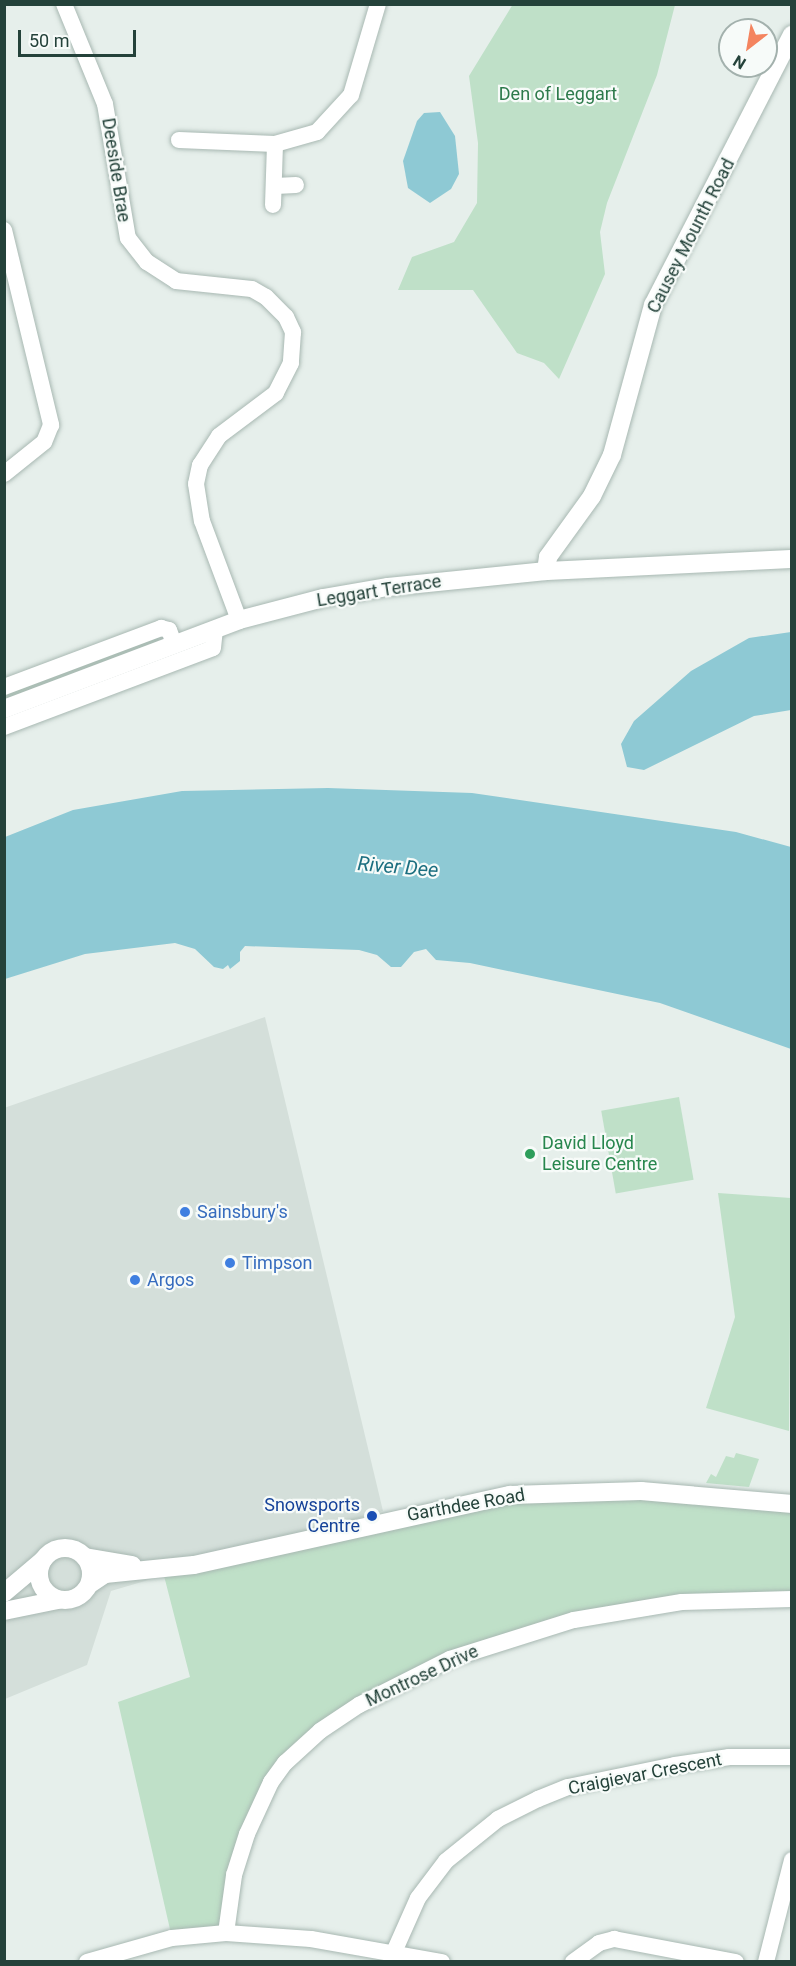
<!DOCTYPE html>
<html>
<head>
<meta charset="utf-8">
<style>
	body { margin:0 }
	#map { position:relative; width:796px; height:1966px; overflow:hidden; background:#e6efeb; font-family:Roboto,sans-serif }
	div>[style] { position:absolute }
	.built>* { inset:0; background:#d4dfda }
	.green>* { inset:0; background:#bfe0c8; transform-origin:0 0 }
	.water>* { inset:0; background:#8ec9d4 }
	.roads { filter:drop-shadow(0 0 2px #a8b8b2) drop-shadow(0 0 2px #a8b8b2) }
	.street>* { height:16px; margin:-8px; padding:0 8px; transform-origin:8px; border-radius:8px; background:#fff }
	.secondary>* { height:18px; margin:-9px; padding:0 9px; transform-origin:9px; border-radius:9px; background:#fff }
	.secondary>.ring { margin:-9px; padding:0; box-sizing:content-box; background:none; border:18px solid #fff; border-radius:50% }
	.dots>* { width:16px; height:16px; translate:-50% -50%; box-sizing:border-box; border:3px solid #f7fbf9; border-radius:50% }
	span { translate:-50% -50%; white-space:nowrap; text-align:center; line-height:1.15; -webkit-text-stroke:4.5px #f7fbf9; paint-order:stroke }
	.park-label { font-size:18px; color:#2d7a4b }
	.street-label { font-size:18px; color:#24423a }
	.leisure-label { font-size:18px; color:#27864d }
	.left { translate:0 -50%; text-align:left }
	.shop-label { font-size:18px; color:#366cbe }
	.transit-label { font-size:18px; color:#164399 }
	.right { translate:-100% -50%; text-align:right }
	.water-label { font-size:20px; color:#1c6f80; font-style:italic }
	.frame { position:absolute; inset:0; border:6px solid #24423a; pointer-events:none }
	.north { position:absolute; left:718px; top:18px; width:60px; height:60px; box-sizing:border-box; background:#f7fbf9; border:2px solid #a3b1ad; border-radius:50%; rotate:211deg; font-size:16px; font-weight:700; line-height:24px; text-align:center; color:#24423a }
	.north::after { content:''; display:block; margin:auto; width:21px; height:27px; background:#f4845f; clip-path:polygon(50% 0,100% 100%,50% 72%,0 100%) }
	.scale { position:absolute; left:18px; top:30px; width:118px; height:27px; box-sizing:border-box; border:3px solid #24423a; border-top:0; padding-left:8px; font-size:18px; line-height:21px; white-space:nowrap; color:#24423a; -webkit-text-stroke:4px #f7fbf9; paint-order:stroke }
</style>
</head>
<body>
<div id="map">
	<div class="built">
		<div style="clip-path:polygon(265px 1017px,383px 1511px,111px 1591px,87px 1665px,5px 1699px,4px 1108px)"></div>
	</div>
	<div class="green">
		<div style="clip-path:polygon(513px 4px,675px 5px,657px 75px,607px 203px,600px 232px,605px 274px,559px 379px,544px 363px,517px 353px,473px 290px,398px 290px,412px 257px,454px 242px,477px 203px,478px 143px,469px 76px)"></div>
		<div style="clip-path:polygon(159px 636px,158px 641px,5px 699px,5px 693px)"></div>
		<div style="left:679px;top:1097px;width:84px;height:79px;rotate:80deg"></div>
		<div style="clip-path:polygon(718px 1193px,791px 1198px,789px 1431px,706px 1408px,735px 1317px)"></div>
		<div style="clip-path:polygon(736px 1453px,759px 1459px,749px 1487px,706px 1483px,711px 1474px,716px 1477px,726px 1456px,734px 1458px)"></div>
		<div style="clip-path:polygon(510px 1495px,791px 1504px,791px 1599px,719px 1600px,496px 1643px,320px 1731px,257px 1807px,226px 1933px,172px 1938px,118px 1702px,190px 1677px,162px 1568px)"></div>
	</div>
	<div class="water">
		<div style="clip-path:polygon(440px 112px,455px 136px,459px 174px,451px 189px,430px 203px,408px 188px,403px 161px,417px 121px,424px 113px)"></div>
		<div style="clip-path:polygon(791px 632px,791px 710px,754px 716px,644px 770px,627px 767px,621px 744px,634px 721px,691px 671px,749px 638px)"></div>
		<div style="clip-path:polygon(328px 788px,472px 793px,736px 832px,791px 847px,791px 1049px,660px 1003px,470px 963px,436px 960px,426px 949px,414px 952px,401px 967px,391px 967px,377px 955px,359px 950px,245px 946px,240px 952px,240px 961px,230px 969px,228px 965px,223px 969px,214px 967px,195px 949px,175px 943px,85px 954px,5px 979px,5px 837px,73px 810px,182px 791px)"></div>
	</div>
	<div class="roads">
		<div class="street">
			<div style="left:64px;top:4px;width:108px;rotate:67.7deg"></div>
			<div style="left:105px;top:104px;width:136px;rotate:80.3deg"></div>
			<div style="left:128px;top:238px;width:31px;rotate:52deg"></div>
			<div style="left:147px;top:262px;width:35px;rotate:33deg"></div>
			<div style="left:176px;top:281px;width:76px;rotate:6deg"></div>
			<div style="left:252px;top:289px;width:16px;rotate:30deg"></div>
			<div style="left:266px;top:297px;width:28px;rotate:45deg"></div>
			<div style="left:286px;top:317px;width:17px;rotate:65deg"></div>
			<div style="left:293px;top:332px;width:31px;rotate:94deg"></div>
			<div style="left:291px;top:363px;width:34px;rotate:117deg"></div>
			<div style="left:276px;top:393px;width:71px;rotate:143deg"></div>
			<div style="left:219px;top:436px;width:35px;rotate:123deg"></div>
			<div style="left:200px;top:465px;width:19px;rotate:102deg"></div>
			<div style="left:196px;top:484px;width:37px;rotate:81deg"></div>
			<div style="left:202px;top:521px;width:106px;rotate:69.5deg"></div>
			<div style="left:179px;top:140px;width:96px;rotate:2.4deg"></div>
			<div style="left:275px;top:144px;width:44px;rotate:-15.9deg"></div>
			<div style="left:317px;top:132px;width:50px;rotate:-47.4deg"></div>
			<div style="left:351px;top:95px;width:95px;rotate:-73.5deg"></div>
			<div style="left:275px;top:186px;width:21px;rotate:-3deg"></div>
			<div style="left:273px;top:205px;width:61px;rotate:-88.1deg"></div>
			<div style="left:4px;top:230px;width:201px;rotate:76.4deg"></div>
			<div style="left:51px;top:425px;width:18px;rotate:112deg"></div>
			<div style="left:44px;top:442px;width:51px;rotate:141.3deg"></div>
			<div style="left:4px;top:687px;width:168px;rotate:-20.6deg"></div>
			<div style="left:161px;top:628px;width:8px;rotate:14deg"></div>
			<div style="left:169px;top:630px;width:15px;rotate:70deg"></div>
			<div style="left:4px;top:727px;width:223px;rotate:-20.7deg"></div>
			<div style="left:213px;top:648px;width:19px;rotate:-84deg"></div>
			<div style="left:226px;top:1933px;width:59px;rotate:-82.1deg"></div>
			<div style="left:234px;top:1875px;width:43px;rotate:-72.4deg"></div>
			<div style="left:247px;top:1834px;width:57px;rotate:-65.2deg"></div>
			<div style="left:271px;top:1782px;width:24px;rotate:-54deg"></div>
			<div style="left:285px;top:1763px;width:47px;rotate:-42.4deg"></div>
			<div style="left:320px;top:1731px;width:47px;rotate:-33.7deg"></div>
			<div style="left:359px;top:1705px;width:102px;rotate:-26.8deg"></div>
			<div style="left:450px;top:1659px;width:130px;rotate:-17.5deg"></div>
			<div style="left:574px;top:1620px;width:109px;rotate:-9.5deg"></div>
			<div style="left:682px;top:1602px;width:110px;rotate:-1.6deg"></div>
			<div style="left:394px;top:1952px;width:59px;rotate:-66deg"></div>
			<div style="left:418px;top:1898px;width:46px;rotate:-52.9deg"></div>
			<div style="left:446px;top:1861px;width:67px;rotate:-38.9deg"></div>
			<div style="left:498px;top:1819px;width:45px;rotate:-26.6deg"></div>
			<div style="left:538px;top:1799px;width:32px;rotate:-22deg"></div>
			<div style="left:568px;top:1787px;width:109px;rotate:-11.6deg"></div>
			<div style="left:675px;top:1765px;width:55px;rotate:-8.4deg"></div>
			<div style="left:729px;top:1757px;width:63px"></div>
			<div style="left:87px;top:1962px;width:88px;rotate:-15.8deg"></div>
			<div style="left:172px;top:1938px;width:54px;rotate:-5.3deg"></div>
			<div style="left:226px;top:1933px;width:85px;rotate:4deg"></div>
			<div style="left:311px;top:1939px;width:133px;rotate:10deg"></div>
			<div style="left:573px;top:1962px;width:32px;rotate:-36deg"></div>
			<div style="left:599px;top:1943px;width:16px;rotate:-15deg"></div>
			<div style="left:614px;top:1939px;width:124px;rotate:10.7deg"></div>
			<div style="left:766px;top:1962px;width:105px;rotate:-75.7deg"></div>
		</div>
		<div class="secondary">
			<div style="left:546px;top:571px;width:14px;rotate:-82deg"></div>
			<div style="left:548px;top:557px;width:75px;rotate:-54.2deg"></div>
			<div style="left:592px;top:496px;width:46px;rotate:-64deg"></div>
			<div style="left:612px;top:455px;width:156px;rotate:-74.7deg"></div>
			<div style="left:653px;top:305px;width:304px;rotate:-62.8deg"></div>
			<div style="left:4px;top:709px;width:251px;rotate:-20.7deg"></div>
			<div style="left:239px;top:620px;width:87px;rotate:-14.7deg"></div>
			<div style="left:323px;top:598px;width:66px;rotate:-9.6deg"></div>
			<div style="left:388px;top:587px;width:159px;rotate:-5.8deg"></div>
			<div style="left:546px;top:571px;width:246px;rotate:-2.8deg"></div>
			<div class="ring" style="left:39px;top:1548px;width:34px;height:34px"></div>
			<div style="left:85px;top:1557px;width:48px;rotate:9.7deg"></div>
			<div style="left:90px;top:1584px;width:18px;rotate:-34deg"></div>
			<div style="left:105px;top:1574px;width:89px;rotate:-5.8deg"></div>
			<div style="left:194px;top:1565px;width:324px;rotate:-12.5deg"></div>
			<div style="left:510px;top:1495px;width:131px;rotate:-1.7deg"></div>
			<div style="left:641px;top:1491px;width:152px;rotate:4.9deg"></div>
			<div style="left:4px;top:1593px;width:51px;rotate:-40.2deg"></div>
			<div style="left:4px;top:1611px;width:55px;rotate:-11.5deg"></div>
		</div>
	</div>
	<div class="dots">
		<div style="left:530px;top:1154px;background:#2e9e5b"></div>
		<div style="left:185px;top:1212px;background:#3f7fe0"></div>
		<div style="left:230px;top:1263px;background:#3f7fe0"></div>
		<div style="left:135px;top:1280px;background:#3f7fe0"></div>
		<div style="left:372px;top:1516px;background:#1a4fb4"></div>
	</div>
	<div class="park-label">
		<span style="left:558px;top:94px">Den of Leggart</span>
	</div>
	<div class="street-label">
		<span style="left:116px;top:170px;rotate:81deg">Deeside Brae</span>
		<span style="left:691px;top:236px;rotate:-63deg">Causey Mounth Road</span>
		<span style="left:379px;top:591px;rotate:-9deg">Leggart Terrace</span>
		<span style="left:466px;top:1505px;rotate:-10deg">Garthdee Road</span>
		<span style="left:422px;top:1676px;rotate:-25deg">Montrose Drive</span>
		<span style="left:645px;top:1774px;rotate:-11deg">Craigievar Crescent</span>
	</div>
	<div class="leisure-label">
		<span class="left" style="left:542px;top:1154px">David Lloyd<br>Leisure Centre</span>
	</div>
	<div class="shop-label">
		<span class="left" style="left:197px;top:1212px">Sainsbury's</span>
		<span class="left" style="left:242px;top:1263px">Timpson</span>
		<span class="left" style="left:147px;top:1280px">Argos</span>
	</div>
	<div class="transit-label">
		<span class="right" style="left:360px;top:1516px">Snowsports<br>Centre</span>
	</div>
	<div class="water-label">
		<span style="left:398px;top:867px;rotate:5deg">River Dee</span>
	</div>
	<div class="frame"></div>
	<div class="north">N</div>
	<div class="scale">50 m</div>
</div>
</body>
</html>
